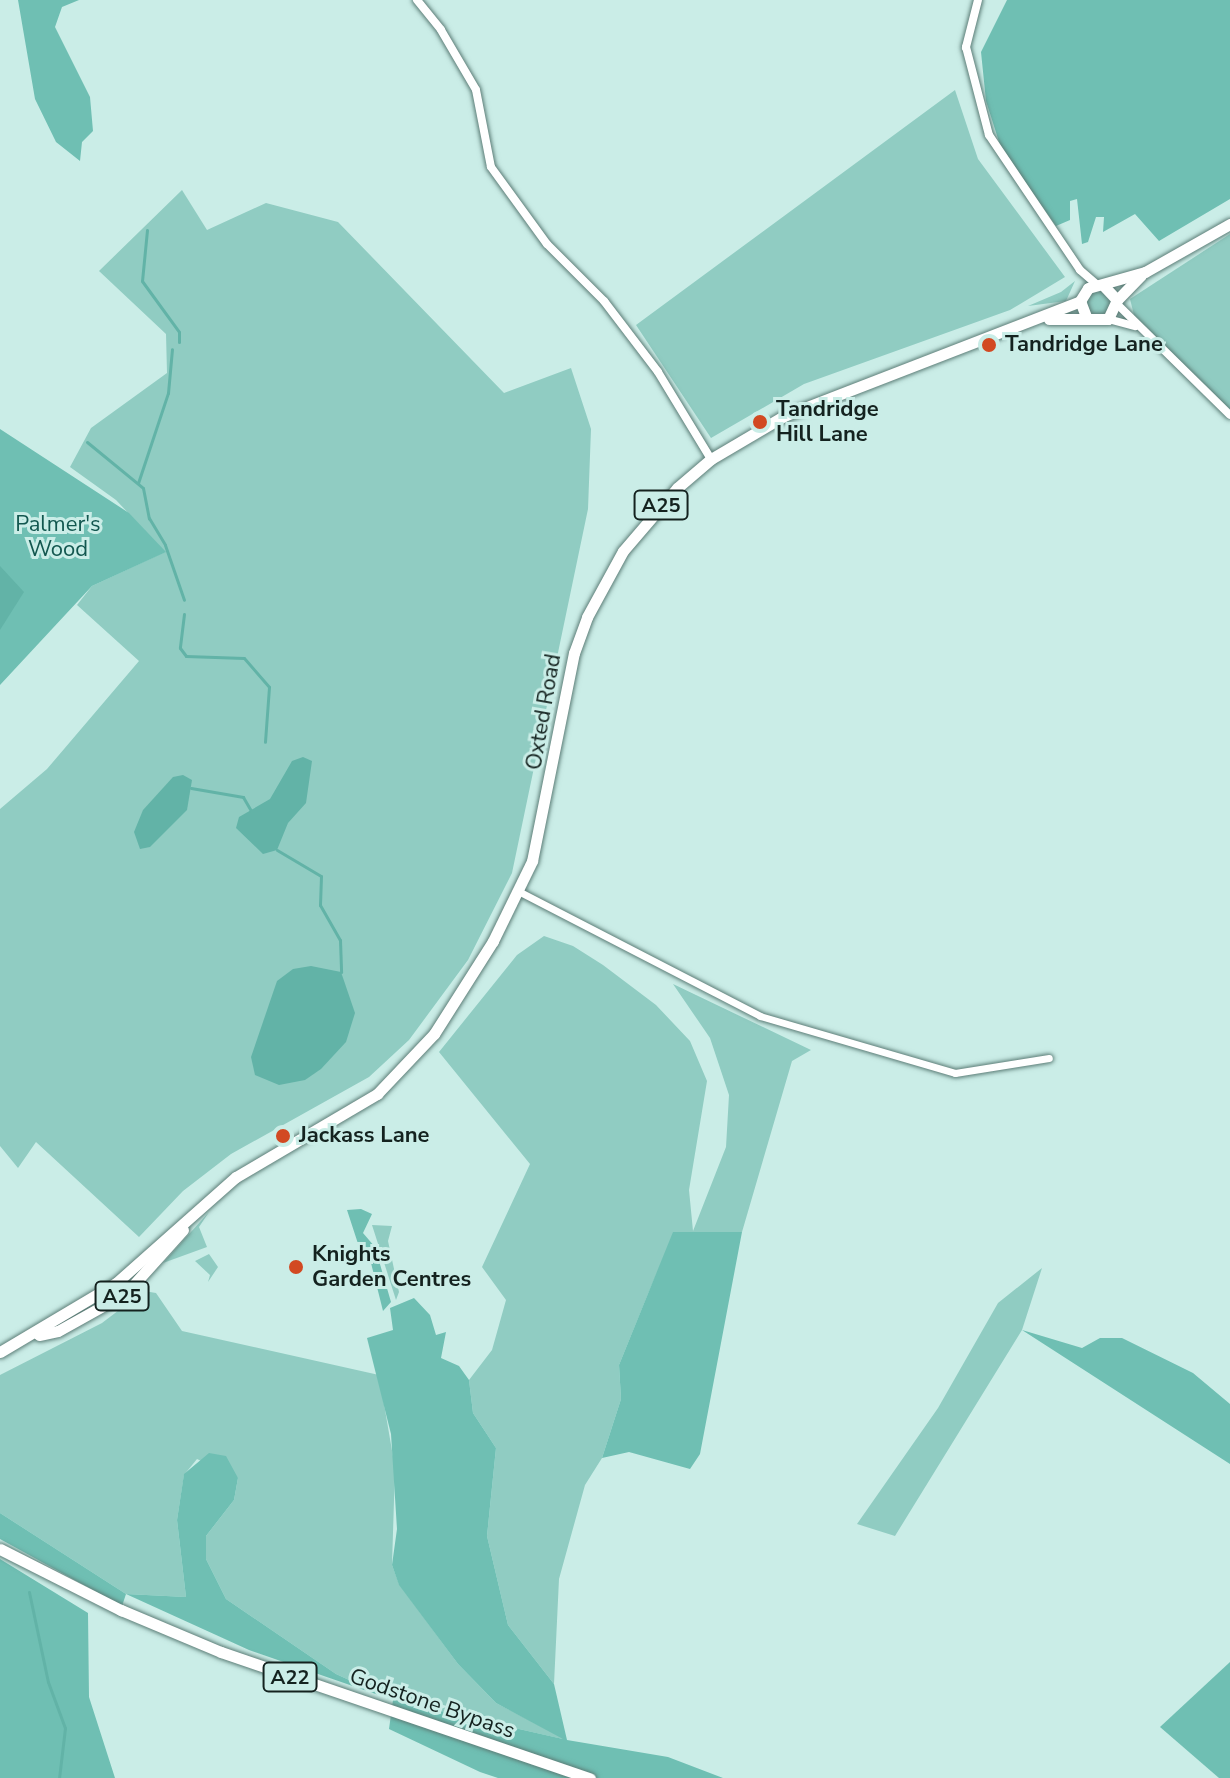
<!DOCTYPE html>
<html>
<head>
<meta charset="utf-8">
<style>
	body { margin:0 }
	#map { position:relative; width:1230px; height:1778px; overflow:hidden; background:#caede7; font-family:"Nunito Sans",sans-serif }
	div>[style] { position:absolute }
	.green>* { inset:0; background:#90ccc2 }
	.round { border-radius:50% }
	.forest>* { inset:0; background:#6fbfb3 }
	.water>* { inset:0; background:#62b3a7 }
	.stream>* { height:3px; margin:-1.5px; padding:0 1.5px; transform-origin:1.5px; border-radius:1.5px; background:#62b3a7 }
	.roads { filter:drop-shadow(0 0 2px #5c7d77) drop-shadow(0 0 2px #5c7d77) }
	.minor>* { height:7px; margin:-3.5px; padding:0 3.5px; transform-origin:3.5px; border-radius:3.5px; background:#fff }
	.tertiary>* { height:8px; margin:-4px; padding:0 4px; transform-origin:4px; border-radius:4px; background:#fff }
	.primary>* { height:11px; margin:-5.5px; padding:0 5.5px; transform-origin:5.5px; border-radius:5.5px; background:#fff }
	.trunk>* { height:11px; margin:-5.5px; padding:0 5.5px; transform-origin:5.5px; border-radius:5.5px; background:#fff }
	.dots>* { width:22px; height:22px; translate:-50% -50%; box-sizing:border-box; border:4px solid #caede7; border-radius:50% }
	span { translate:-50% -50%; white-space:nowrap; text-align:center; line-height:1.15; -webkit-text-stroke:6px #caede7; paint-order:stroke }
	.shield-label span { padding:2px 6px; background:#caede7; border:2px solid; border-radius:6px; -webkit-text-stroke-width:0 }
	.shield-label { font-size:20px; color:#14221f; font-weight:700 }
	.poi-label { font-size:22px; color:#14221f; font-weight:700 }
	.left { translate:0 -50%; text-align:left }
	.park-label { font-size:22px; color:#12574f }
	.street-label { font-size:22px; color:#14221f }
</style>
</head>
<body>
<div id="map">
	<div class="green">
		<div style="clip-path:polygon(955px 90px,978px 159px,1065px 277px,1010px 310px,804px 384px,711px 438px,636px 325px)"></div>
		<div style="clip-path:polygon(182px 190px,207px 230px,266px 203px,338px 222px,504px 393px,571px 368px,591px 429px,588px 509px,512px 873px,468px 960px,409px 1040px,369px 1077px,231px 1154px,183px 1191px,139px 1237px,36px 1142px,18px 1168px,0 1146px,0 809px,47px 769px,139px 661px,77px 605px,92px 586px,165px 552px,116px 500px,70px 467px,91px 428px,167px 373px,166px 334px,99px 271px)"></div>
		<div style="clip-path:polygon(1230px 234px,1230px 411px,1135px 319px,1130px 299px)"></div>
		<div style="clip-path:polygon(1075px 281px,1066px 301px,1028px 306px,1061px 292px)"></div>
		<div class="round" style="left:1086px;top:291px;width:24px;height:24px"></div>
		<div style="clip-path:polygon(544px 936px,573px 946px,603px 965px,656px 1005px,690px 1041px,707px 1081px,689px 1190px,693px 1231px,726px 1147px,729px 1095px,710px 1038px,673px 984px,811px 1050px,792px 1061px,742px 1232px,674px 1233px,648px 1294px,619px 1365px,621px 1399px,602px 1458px,585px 1485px,559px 1579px,554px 1684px,508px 1625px,487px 1536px,496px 1448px,473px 1413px,469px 1380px,492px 1350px,506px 1300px,482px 1267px,530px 1164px,439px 1052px,517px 955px)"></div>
		<div style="clip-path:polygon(209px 1212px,199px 1227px,207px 1247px,163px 1263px)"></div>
		<div style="clip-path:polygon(372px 1225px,392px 1226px,388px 1241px,399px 1292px,396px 1300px)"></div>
		<div style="clip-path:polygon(209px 1254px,218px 1267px,208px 1282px,210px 1275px,195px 1261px)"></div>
		<div style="clip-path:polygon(1042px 1268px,1022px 1330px,895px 1536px,857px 1524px,938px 1408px,998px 1303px)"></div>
		<div style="clip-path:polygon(144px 1291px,156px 1293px,182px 1331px,379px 1375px,395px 1468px,392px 1565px,399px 1584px,458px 1664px,496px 1703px,567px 1740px,393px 1700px,336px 1674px,226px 1599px,206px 1559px,206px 1536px,234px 1500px,238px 1478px,197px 1459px,184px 1475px,177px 1520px,186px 1597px,126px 1594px,0 1513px,0 1375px,102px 1323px)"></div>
	</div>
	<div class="forest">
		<div style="clip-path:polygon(18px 0,79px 0,62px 7px,55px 27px,90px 97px,93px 131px,82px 142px,80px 161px,56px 142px,35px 99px)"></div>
		<div style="clip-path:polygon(1007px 0,1230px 0,1230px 199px,1159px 241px,1135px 214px,1103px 232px,1104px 217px,1096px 217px,1088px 242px,1082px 244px,1077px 199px,1070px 201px,1070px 220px,1056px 226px,1001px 148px,986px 101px,981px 52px)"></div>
		<div style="clip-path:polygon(0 429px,129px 513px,166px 552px,92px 586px,0 685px)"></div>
		<div style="clip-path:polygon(361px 1209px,372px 1214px,363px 1233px,375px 1247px,391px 1302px,383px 1311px,370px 1259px,363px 1259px,347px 1210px)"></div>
		<div style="clip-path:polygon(673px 1232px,742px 1232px,700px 1454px,690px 1469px,629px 1452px,602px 1458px,621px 1399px,619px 1365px)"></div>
		<div style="clip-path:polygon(414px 1298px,430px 1315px,436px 1335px,446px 1332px,441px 1358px,459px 1366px,469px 1380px,473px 1413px,496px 1448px,487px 1536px,508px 1625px,554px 1684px,567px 1740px,668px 1757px,723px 1778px,498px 1778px,480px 1772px,389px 1729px,393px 1700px,249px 1650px,126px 1594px,122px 1606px,0 1539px,0 1513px,126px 1594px,186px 1597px,177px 1520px,184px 1474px,209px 1453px,226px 1456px,238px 1478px,234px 1500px,206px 1536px,206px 1559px,226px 1599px,336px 1674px,393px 1700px,563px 1739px,496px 1703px,458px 1664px,399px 1585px,392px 1565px,397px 1529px,391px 1434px,367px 1338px,393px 1330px,390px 1308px)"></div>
		<div style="clip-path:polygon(1022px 1330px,1082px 1348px,1100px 1338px,1122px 1338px,1193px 1373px,1230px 1404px,1230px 1464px)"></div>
		<div style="clip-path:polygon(0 1559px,88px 1613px,89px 1697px,115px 1778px,0 1778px)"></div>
		<div style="clip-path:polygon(1230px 1662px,1230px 1778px,1219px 1778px,1160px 1727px)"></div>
	</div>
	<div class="water">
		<div style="clip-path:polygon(0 566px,24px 592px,0 630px)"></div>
		<div style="clip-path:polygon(303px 757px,312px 761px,306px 803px,288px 823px,277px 850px,263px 854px,236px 828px,239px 817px,270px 799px,292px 761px)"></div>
		<div style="clip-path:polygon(183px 775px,192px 780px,187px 810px,150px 847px,140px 849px,134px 832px,143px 810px,173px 777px)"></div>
		<div style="clip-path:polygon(311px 966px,341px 972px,355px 1013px,346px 1042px,321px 1069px,305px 1080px,279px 1085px,255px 1075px,251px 1057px,277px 981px,293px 969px)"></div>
	</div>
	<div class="stream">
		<div style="left:147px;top:230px;width:51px;rotate:95.6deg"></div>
		<div style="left:142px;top:281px;width:63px;rotate:54deg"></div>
		<div style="left:179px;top:332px;width:10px;rotate:90deg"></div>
		<div style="left:87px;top:442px;width:72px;rotate:39.4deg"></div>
		<div style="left:143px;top:488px;width:31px;rotate:79deg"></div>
		<div style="left:149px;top:518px;width:31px;rotate:59deg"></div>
		<div style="left:165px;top:545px;width:58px;rotate:70.9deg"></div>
		<div style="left:138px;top:483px;width:95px;rotate:-71.6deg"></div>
		<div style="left:168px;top:393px;width:44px;rotate:-84.8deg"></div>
		<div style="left:184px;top:614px;width:34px;rotate:97deg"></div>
		<div style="left:180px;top:648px;width:10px;rotate:53deg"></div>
		<div style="left:186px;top:656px;width:58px;rotate:2deg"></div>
		<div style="left:244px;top:658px;width:38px;rotate:49deg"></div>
		<div style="left:269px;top:687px;width:55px;rotate:94.2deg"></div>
		<div style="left:191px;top:788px;width:53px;rotate:9.8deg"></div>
		<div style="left:243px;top:797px;width:16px;rotate:60deg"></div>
		<div style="left:277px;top:850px;width:51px;rotate:30.6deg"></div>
		<div style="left:321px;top:876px;width:29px;rotate:92deg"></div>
		<div style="left:320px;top:905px;width:40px;rotate:60.3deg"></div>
		<div style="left:340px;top:940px;width:32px;rotate:88deg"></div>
		<div style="left:29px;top:1592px;width:92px;rotate:78.1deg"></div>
		<div style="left:48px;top:1682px;width:49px;rotate:69.7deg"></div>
		<div style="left:65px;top:1728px;width:50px;rotate:96.8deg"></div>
	</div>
	<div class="roads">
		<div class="minor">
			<div style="left:520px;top:892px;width:270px;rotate:27.3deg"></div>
			<div style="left:760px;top:1016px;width:203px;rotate:16.3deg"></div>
			<div style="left:955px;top:1073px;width:95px;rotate:-9.1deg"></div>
		</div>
		<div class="tertiary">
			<div style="left:417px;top:0;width:38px;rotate:51deg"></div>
			<div style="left:441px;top:30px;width:69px;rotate:59.7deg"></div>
			<div style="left:476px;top:90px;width:78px;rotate:79deg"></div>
			<div style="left:491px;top:167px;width:95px;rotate:54deg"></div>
			<div style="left:547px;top:244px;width:81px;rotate:45deg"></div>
			<div style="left:604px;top:301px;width:89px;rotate:52.7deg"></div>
			<div style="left:658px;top:372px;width:102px;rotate:58.7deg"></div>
			<div style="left:978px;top:0;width:49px;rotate:104.3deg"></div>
			<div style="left:966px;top:47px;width:91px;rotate:75.4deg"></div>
			<div style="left:989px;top:135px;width:163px;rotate:56deg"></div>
			<div style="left:1080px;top:270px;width:23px;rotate:41deg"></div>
			<div style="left:1117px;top:304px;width:158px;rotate:44.5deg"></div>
			<div style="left:1108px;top:319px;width:28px;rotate:15deg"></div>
		</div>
		<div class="primary">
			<div style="left:1117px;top:300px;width:35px;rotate:-46deg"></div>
			<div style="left:1049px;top:319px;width:59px"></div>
			<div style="left:1108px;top:319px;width:21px;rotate:-65deg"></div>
			<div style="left:1117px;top:300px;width:21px;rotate:-133deg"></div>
			<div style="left:1087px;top:319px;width:19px;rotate:-111deg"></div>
			<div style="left:1080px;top:301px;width:15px;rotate:-58deg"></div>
			<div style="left:1088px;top:288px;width:59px;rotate:-15.7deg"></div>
			<div style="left:1145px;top:272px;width:98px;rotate:-29.5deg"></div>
			<div style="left:39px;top:1335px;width:19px;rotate:-12deg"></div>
			<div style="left:58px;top:1331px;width:78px;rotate:-29.2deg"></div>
			<div style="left:126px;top:1293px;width:85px;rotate:-47.9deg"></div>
			<div style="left:0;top:1352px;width:135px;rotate:-30.7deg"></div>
			<div style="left:116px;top:1283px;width:160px;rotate:-41.5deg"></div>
			<div style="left:236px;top:1177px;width:164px;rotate:-30.5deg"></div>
			<div style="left:377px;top:1094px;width:83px;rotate:-46.5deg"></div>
			<div style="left:434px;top:1034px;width:110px;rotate:-57.6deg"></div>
			<div style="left:493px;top:941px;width:89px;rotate:-64deg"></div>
			<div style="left:532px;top:861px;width:212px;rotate:-78.6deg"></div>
			<div style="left:574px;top:653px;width:38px;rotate:-70deg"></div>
			<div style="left:587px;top:617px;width:75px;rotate:-61.4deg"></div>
			<div style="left:623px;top:551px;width:83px;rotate:-49.4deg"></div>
			<div style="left:677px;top:488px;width:45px;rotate:-40.5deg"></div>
			<div style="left:711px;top:459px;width:85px;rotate:-30.5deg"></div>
			<div style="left:784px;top:416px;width:318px;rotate:-21.2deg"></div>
		</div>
		<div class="trunk">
			<div style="left:0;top:1549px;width:136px;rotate:26.8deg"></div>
			<div style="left:121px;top:1610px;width:108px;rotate:22.8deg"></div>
			<div style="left:221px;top:1652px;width:390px;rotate:18.9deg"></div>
		</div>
	</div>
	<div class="dots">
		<div style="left:989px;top:345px;background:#d24922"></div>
		<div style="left:760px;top:422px;background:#d24922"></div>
		<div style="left:283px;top:1136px;background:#d24922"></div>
		<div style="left:296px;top:1267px;background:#d24922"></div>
	</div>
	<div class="shield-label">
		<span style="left:661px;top:505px">A25</span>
		<span style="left:122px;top:1296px">A25</span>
		<span style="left:290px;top:1677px">A22</span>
	</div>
	<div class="poi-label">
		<span class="left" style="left:1005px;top:345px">Tandridge Lane</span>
		<span class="left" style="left:776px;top:422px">Tandridge<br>Hill Lane</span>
		<span class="left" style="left:299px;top:1136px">Jackass Lane</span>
		<span class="left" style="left:312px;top:1267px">Knights<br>Garden Centres</span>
	</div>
	<div class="park-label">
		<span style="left:58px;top:537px">Palmer's<br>Wood</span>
	</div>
	<div class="street-label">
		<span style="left:544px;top:712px;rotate:-80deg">Oxted Road</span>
		<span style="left:432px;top:1704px;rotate:19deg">Godstone Bypass</span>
	</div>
</div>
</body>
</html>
